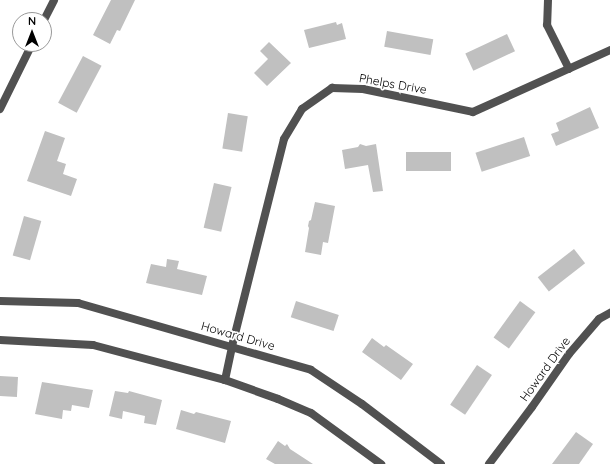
<!DOCTYPE html>
<html>
<head>
<meta charset="utf-8">
<style>
	body { margin:0 }
	#map { position:relative; width:610px; height:464px; overflow:hidden; background:#fff; font-family:Quicksand,sans-serif }
	div>[style] { position:absolute }
	.building>* { inset:0; background:#c0c0c0; transform-origin:0 0 }
	.minor>* { height:8px; margin:-4px; padding:0 4px; transform-origin:4px; border-radius:4px; background:#515151 }
	.tertiary>* { height:8px; margin:-4px; padding:0 4px; transform-origin:4px; border-radius:4px; background:#515151 }
	span { translate:-50% -50%; white-space:nowrap; text-align:center; line-height:1.15; -webkit-text-stroke:3.5px #fff; paint-order:stroke }
	.street-label { font-size:12px; color:#000 }
	.north { position:absolute; left:12px; top:12px; width:40px; height:40px; box-sizing:border-box; background:#fff; border:1px solid #999; border-radius:50%; rotate:0deg; font-size:11px; font-weight:700; line-height:16px; text-align:center; color:#000 }
	.north::after { content:''; display:block; margin:auto; width:14px; height:18px; background:#000; clip-path:polygon(50% 0,100% 100%,50% 72%,0 100%) }
</style>
</head>
<body>
<div id="map">
	<div class="building">
		<div style="clip-path:polygon(111px 0,135px 0,120px 31px,117px 30px,110px 44px,93px 35px)"></div>
		<div style="clip-path:polygon(336px 22px,337px 25px,342px 23px,346px 39px,309px 48px,304px 30px)"></div>
		<div style="left:387px;top:31px;width:47px;height:16px;rotate:10deg"></div>
		<div style="left:507px;top:34px;width:19px;height:46px;rotate:65deg"></div>
		<div style="clip-path:polygon(269px 42px,291px 63px,267px 86px,254px 73px,268px 59px,260px 51px)"></div>
		<div style="left:83px;top:56px;width:21px;height:53px;rotate:28deg"></div>
		<div style="clip-path:polygon(590px 107px,599px 128px,556px 146px,551px 134px,559px 131px,556px 123px)"></div>
		<div style="left:228px;top:113px;width:20px;height:36px;rotate:9deg"></div>
		<div style="clip-path:polygon(45px 131px,65px 138px,57px 161px,66px 164px,63px 174px,77px 179px,71px 196px,27px 181px)"></div>
		<div style="left:524px;top:137px;width:20px;height:51px;rotate:72deg"></div>
		<div style="clip-path:polygon(360px 144px,366px 146px,376px 144px,383px 191px,373px 192px,368px 165px,345px 169px,342px 150px,358px 147px)"></div>
		<div style="left:451px;top:152px;width:19px;height:45px;rotate:90deg"></div>
		<div style="left:214px;top:183px;width:18px;height:46px;rotate:13deg"></div>
		<div style="clip-path:polygon(315px 202px,335px 206px,328px 243px,323px 242px,321px 255px,305px 252px,309px 228px,308px 226px,309px 221px,311px 220px)"></div>
		<div style="left:24px;top:216px;width:18px;height:41px;rotate:16deg"></div>
		<div style="left:574px;top:249px;width:18px;height:46px;rotate:52deg"></div>
		<div style="clip-path:polygon(167px 259px,179px 261px,177px 269px,207px 276px,202px 295px,146px 283px,151px 264px,166px 267px)"></div>
		<div style="left:296px;top:301px;width:45px;height:17px;rotate:18deg"></div>
		<div style="left:520px;top:301px;width:19px;height:45px;rotate:36deg"></div>
		<div style="clip-path:polygon(372px 338px,384px 347px,386px 345px,413px 364px,401px 380px,362px 352px)"></div>
		<div style="left:477px;top:365px;width:18px;height:48px;rotate:34deg"></div>
		<div style="left:0;top:376px;width:18px;height:20px;rotate:3deg"></div>
		<div style="clip-path:polygon(42px 382px,93px 390px,89px 408px,72px 405px,71px 411px,63px 410px,62px 419px,35px 414px)"></div>
		<div style="clip-path:polygon(115px 391px,128px 393px,129px 391px,162px 400px,156px 425px,144px 423px,145px 416px,123px 411px,122px 419px,109px 416px)"></div>
		<div style="clip-path:polygon(181px 410px,194px 414px,196px 412px,231px 421px,225px 443px,176px 429px)"></div>
		<div style="clip-path:polygon(576px 432px,593px 444px,579px 464px,552px 464px)"></div>
		<div style="clip-path:polygon(278px 441px,285px 446px,287px 444px,290px 449px,313px 464px,275px 464px,266px 459px)"></div>
	</div>
	<div class="minor">
		<div style="left:548px;top:0;width:25px;rotate:92deg"></div>
		<div style="left:547px;top:25px;width:49px;rotate:63.4deg"></div>
		<div style="left:44px;top:20px;width:22px;rotate:-63deg"></div>
		<div style="left:0;top:109px;width:72px;rotate:-63.8deg"></div>
		<div style="left:225px;top:380px;width:35px;rotate:-78deg"></div>
		<div style="left:232px;top:346px;width:213px;rotate:-75.9deg"></div>
		<div style="left:284px;top:139px;width:35px;rotate:-59deg"></div>
		<div style="left:302px;top:109px;width:37px;rotate:-35deg"></div>
		<div style="left:332px;top:88px;width:31px;rotate:2deg"></div>
		<div style="left:363px;top:89px;width:112px;rotate:11.8deg"></div>
		<div style="left:473px;top:112px;width:150px;rotate:-24.3deg"></div>
		<div style="left:489px;top:464px;width:71px;rotate:-53deg"></div>
		<div style="left:532px;top:407px;width:65px;rotate:-55.1deg"></div>
		<div style="left:569px;top:354px;width:46px;rotate:-49.4deg"></div>
		<div style="left:599px;top:319px;width:13px;rotate:-29deg"></div>
	</div>
	<div class="tertiary">
		<div style="left:0;top:301px;width:78px;rotate:1.5deg"></div>
		<div style="left:78px;top:303px;width:242px;rotate:16deg"></div>
		<div style="left:311px;top:370px;width:61px;rotate:33.7deg"></div>
		<div style="left:362px;top:404px;width:99px;rotate:37.2deg"></div>
		<div style="left:0;top:340px;width:93px;rotate:3.1deg"></div>
		<div style="left:93px;top:345px;width:137px;rotate:14.9deg"></div>
		<div style="left:225px;top:380px;width:56px;rotate:19.7deg"></div>
		<div style="left:278px;top:399px;width:36px;rotate:23deg"></div>
		<div style="left:311px;top:413px;width:87px;rotate:36.1deg"></div>
	</div>
	<div class="street-label">
		<span style="left:393px;top:84px;rotate:10deg">Phelps Drive</span>
		<span style="left:238px;top:336px;rotate:16deg">Howard Drive</span>
		<span style="left:545px;top:369px;rotate:-54deg">Howard Drive</span>
	</div>
	<div class="north">N</div>
</div>
</body>
</html>
